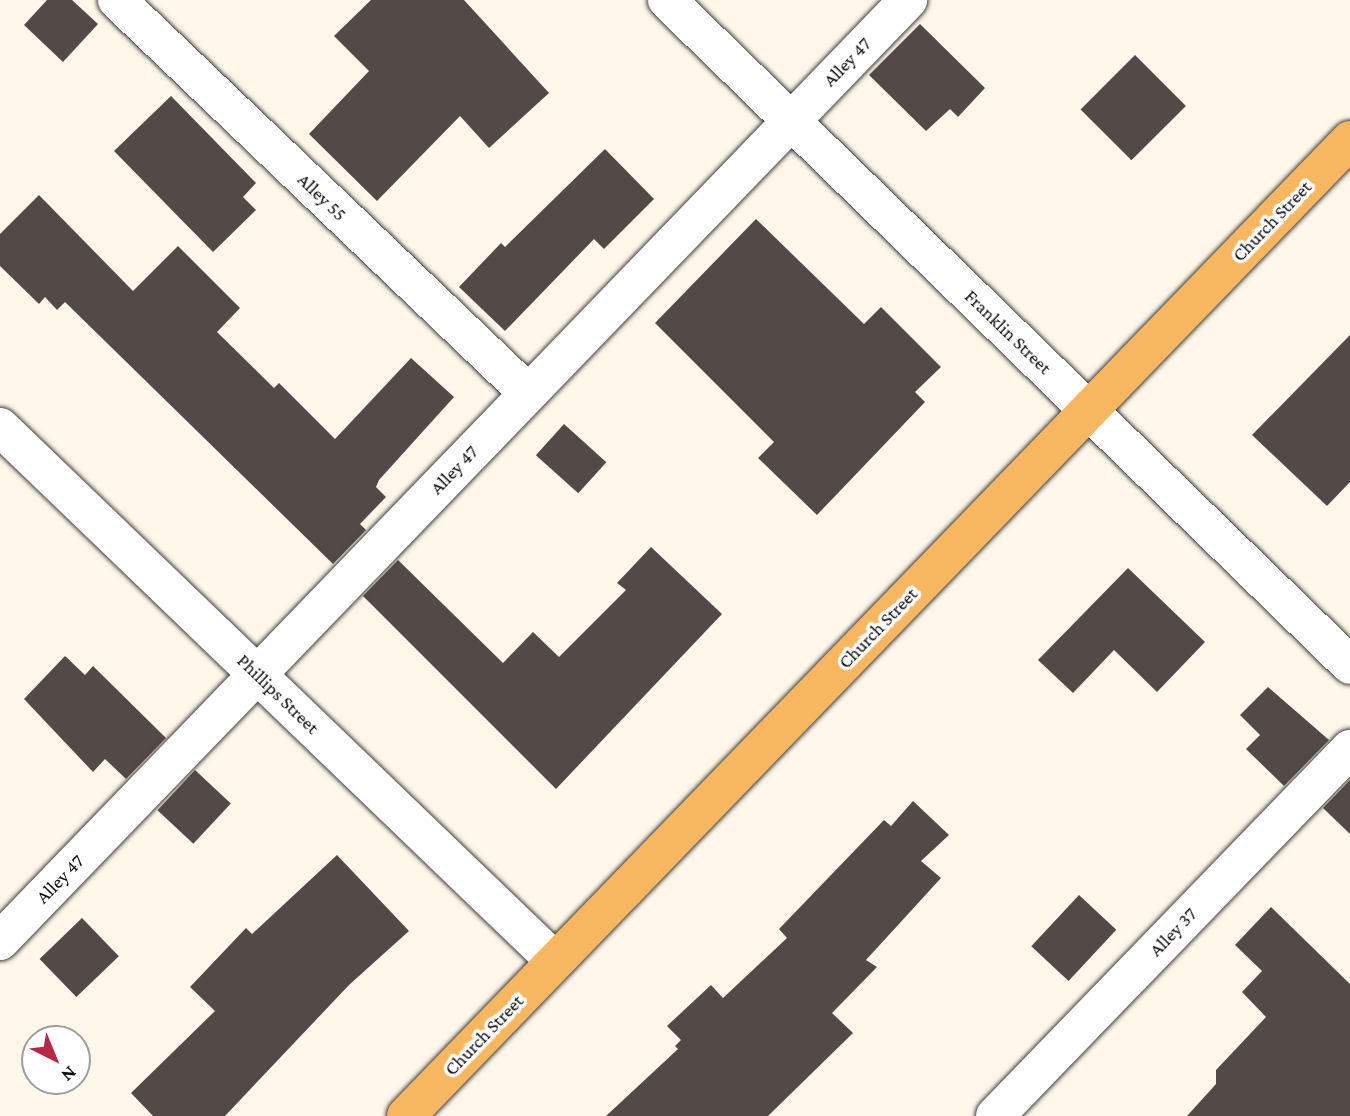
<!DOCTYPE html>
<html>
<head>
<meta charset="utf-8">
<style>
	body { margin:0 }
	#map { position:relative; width:1350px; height:1116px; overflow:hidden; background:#fff7e9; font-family:"Crimson Pro",serif }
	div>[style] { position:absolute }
	.building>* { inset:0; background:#534a48; transform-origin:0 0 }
	.roads { filter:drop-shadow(0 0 2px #3e3e3e) drop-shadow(0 0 2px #3e3e3e) }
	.minor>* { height:38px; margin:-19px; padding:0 19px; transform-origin:19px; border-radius:19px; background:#fff }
	.major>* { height:38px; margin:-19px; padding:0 19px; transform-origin:19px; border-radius:19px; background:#f7b761 }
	span { translate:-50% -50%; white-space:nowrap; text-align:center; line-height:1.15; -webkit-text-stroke:7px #fff; paint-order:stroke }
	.street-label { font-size:19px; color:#0b0b0b }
	.north { position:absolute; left:21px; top:1025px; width:70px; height:70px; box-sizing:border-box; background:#fff; border:2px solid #9d9d9d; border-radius:50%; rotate:137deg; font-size:19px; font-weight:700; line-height:28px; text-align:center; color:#0b0b0b }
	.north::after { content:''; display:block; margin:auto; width:24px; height:32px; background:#b82648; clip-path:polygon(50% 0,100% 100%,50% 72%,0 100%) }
</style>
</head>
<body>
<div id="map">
	<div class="building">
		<div style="clip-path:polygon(47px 0,72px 0,98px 24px,63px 62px,24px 25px)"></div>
		<div style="clip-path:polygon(371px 0,464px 0,549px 93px,489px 148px,460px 116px,377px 201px,309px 134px,369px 71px,334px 36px)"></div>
		<div style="clip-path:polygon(920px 24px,985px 88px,958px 117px,950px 109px,926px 131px,869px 75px)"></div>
		<div style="left:1135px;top:55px;width:72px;height:77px;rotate:45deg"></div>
		<div style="clip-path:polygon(171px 96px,256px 183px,243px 197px,256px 210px,213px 252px,114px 151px)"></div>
		<div style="clip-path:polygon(605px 149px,654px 199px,604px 249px,594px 239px,505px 331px,459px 287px,501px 243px,505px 247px)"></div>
		<div style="clip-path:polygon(39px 195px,133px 291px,178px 246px,240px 308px,217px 332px,274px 388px,279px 383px,335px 439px,411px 358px,454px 397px,379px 480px,376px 487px,386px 497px,360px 524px,366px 530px,333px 564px,65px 302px,57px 310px,45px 297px,39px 304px,0 266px,0 234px)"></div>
		<div style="clip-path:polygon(756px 219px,864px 324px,881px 307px,941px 367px,915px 392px,925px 402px,817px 515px,758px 458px,774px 442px,655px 323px)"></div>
		<div style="clip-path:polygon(1350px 335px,1350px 482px,1327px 506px,1252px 435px)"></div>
		<div style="left:564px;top:424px;width:57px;height:42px;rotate:42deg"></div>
		<div style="clip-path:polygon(651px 547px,722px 614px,556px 789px,363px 596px,398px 560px,503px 663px,533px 632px,559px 657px,626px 590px,617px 583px)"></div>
		<div style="clip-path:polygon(1128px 568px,1205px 642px,1157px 692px,1114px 650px,1073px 693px,1038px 660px)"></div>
		<div style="clip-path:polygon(65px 656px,85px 675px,93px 666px,166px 738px,126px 779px,105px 759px,93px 772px,24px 699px)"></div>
		<div style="clip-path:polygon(1268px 687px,1329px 740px,1284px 786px,1246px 749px,1260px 735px,1240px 715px)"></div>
		<div style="left:195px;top:770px;width:49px;height:55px;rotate:43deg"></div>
		<div style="clip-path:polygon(1350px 780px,1350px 834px,1323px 808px)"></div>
		<div style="clip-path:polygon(913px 801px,949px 835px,921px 861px,941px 878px,866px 960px,877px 967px,832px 1013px,853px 1033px,768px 1116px,606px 1116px,678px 1049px,675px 1046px,681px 1040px,667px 1026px,711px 985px,723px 998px,787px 938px,779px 929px,884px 820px,891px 826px)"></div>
		<div style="clip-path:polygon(337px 855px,409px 931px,349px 985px,225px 1116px,153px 1116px,131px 1093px,215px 1011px,190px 987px,246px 928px,252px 934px)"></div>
		<div style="left:1079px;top:895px;width:51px;height:70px;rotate:43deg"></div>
		<div style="clip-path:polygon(1271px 907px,1350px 984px,1350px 1116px,1187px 1116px,1216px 1084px,1216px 1070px,1266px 1017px,1242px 992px,1262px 971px,1235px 945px)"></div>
		<div style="left:82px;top:918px;width:53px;height:59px;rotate:46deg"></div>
	</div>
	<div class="roads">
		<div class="minor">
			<div style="left:117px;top:0;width:569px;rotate:43.72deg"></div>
			<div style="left:667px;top:0;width:953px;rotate:44.23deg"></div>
			<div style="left:0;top:427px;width:770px;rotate:43.9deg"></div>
			<div style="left:0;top:941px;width:1308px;rotate:-46.02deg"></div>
			<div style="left:995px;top:1116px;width:511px;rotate:-45.95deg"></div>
		</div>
		<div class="major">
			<div style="left:406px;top:1116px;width:1358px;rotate:-45.95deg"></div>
		</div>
	</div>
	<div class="street-label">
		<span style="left:847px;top:62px;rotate:-46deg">Alley 47</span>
		<span style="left:322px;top:197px;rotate:44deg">Alley 55</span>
		<span style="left:1272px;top:221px;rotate:-46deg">Church Street</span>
		<span style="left:1008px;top:332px;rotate:44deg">Franklin Street</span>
		<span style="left:454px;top:470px;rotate:-46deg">Alley 47</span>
		<span style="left:878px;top:628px;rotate:-46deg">Church Street</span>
		<span style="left:278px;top:694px;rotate:44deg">Phillips Street</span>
		<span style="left:60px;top:879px;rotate:-46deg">Alley 47</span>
		<span style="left:1173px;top:932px;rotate:-46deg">Alley 37</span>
		<span style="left:484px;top:1035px;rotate:-46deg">Church Street</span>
	</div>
	<div class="north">N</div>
</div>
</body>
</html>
